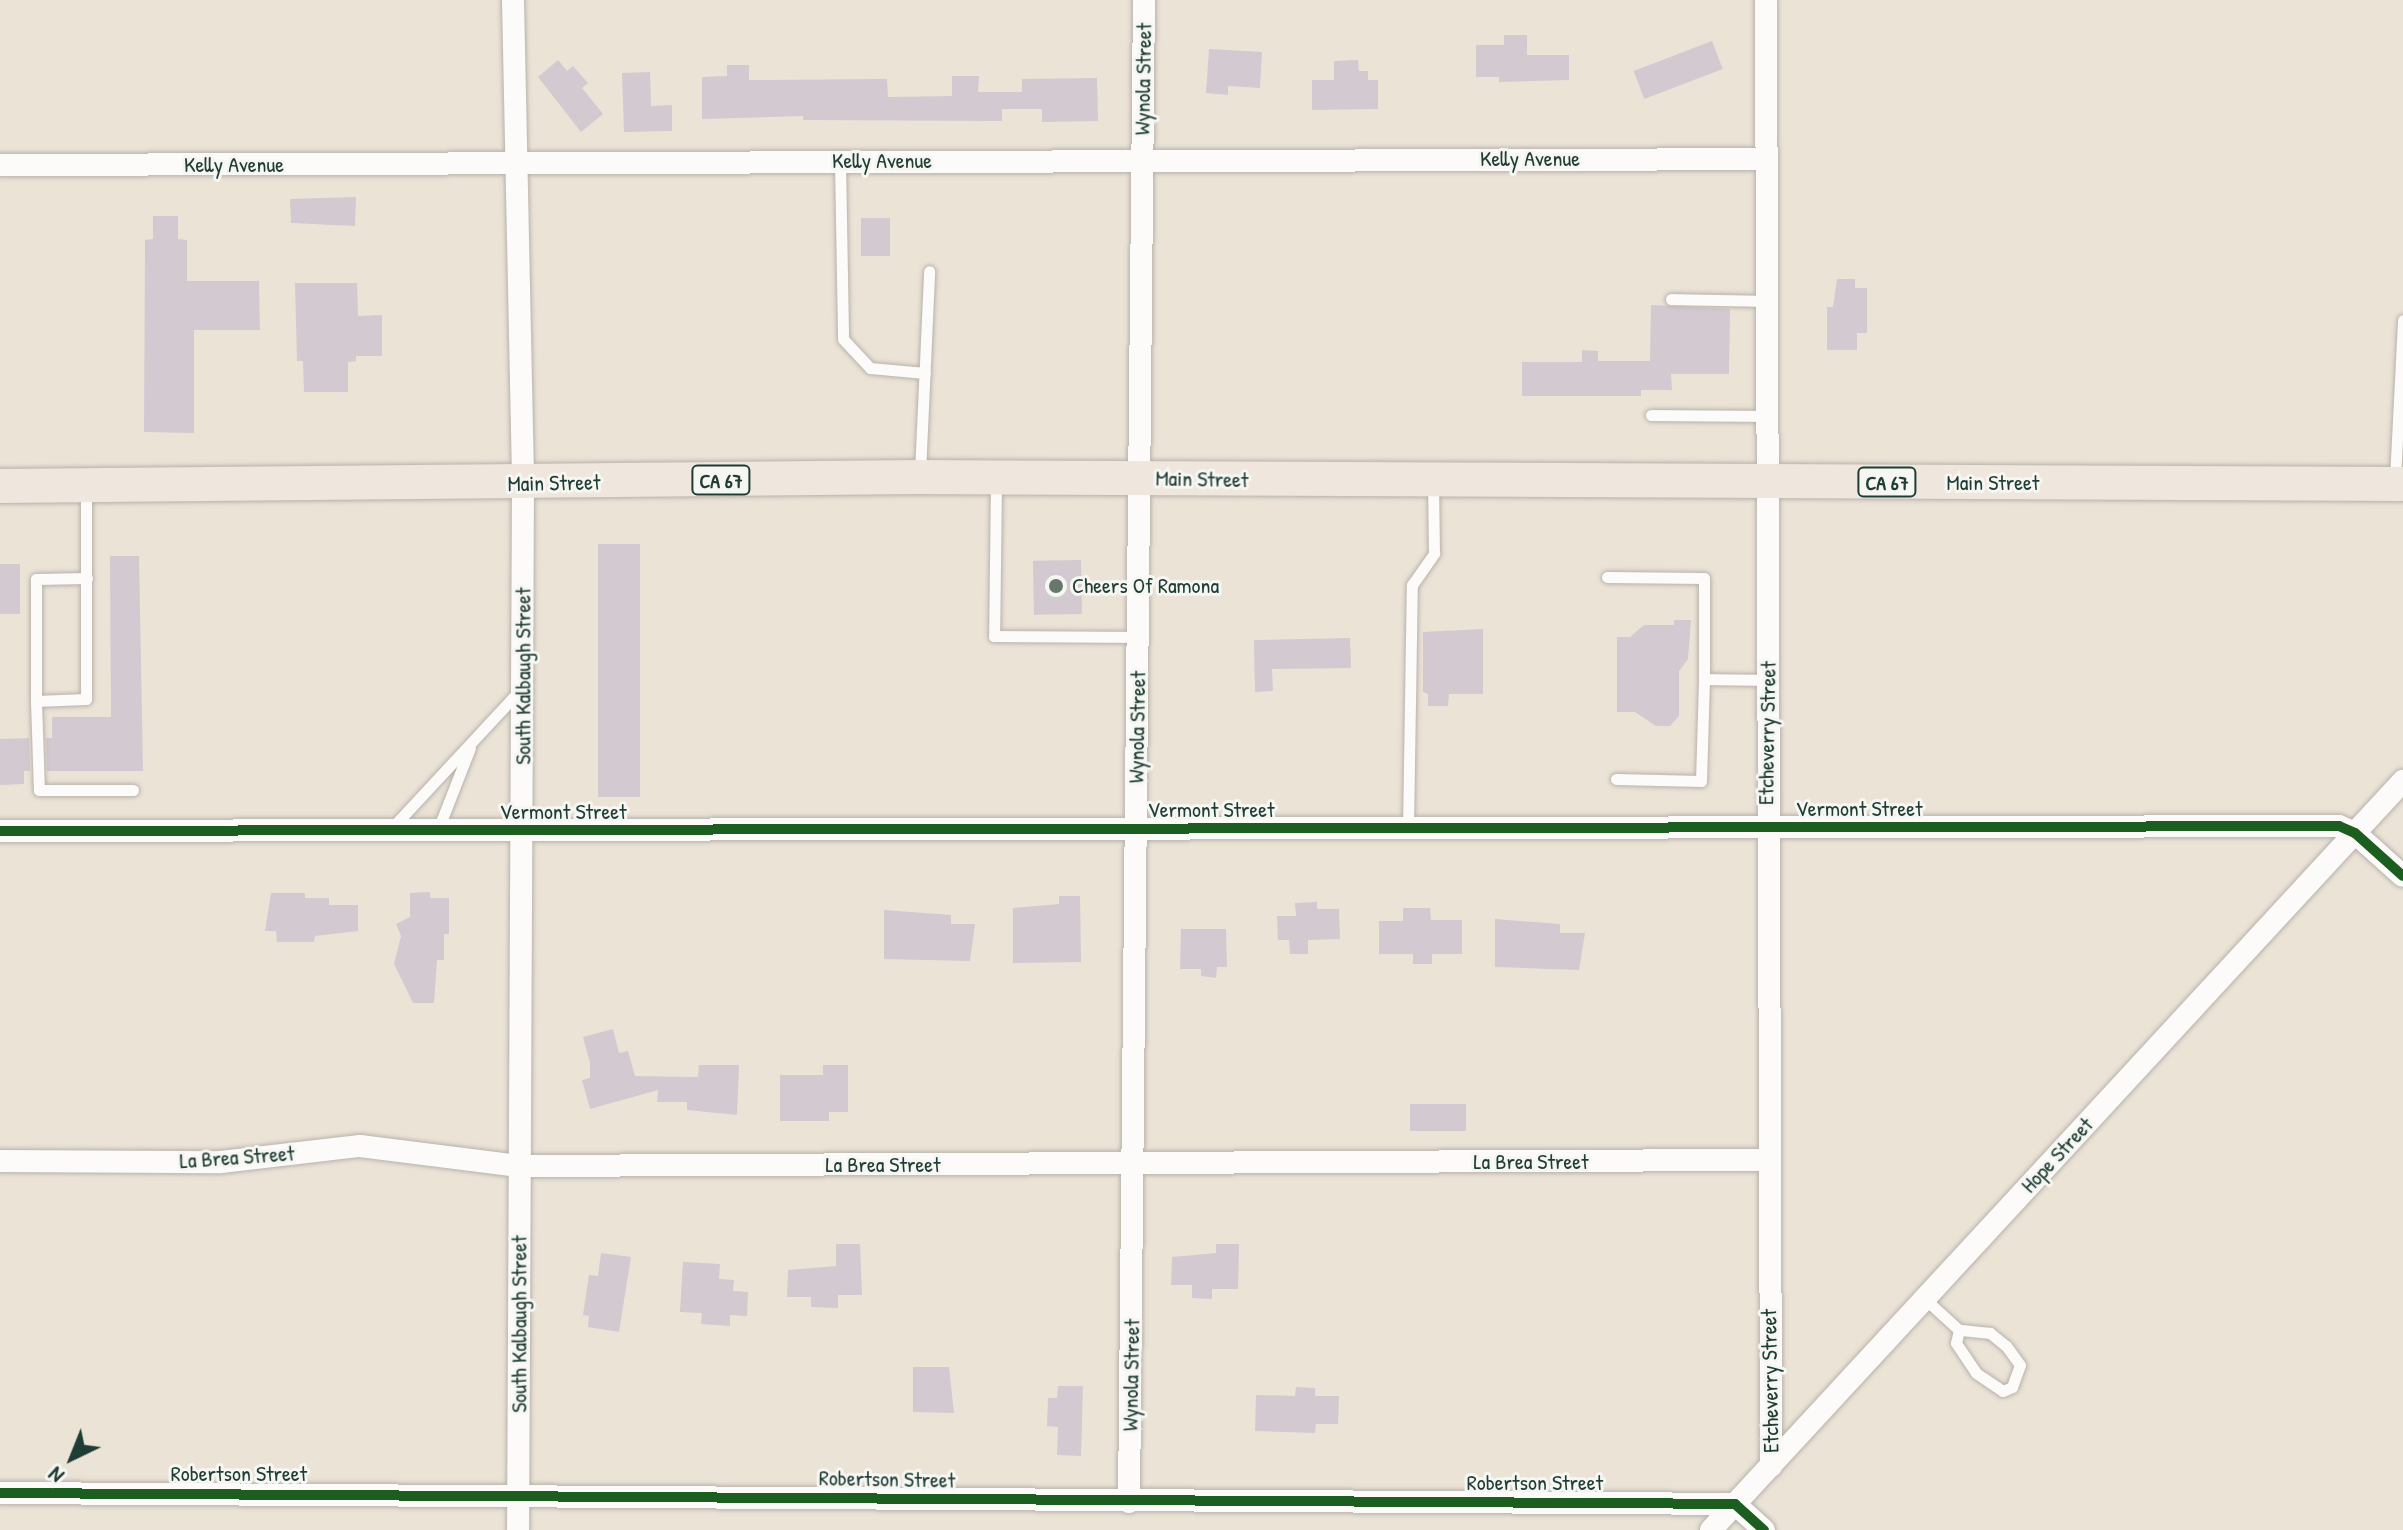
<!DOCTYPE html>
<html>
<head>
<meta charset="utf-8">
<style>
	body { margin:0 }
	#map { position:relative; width:2403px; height:1530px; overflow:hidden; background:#ece3d7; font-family:"Patrick Hand",sans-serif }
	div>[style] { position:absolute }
	.building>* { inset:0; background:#d3c9d0; transform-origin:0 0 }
	.roads { filter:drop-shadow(0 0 2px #b6b3ab) drop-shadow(0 0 2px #b6b3ab) }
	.lane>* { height:11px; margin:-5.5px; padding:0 5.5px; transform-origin:5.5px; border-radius:5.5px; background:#fcfbf9 }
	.street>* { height:22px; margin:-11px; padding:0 11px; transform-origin:11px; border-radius:11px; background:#fcfbf9 }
	.primary>* { height:34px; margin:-17px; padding:0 17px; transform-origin:17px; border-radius:17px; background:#efe6de }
	.cycleway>* { height:10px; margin:-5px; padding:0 5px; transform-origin:5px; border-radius:5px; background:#1b5e20 }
	.dots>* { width:22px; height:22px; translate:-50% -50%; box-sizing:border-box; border:4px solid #f6f6f2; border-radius:50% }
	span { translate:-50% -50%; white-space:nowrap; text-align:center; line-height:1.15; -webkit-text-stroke:6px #f6f6f2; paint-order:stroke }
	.shield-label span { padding:2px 6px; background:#f6f6f2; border:2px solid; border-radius:6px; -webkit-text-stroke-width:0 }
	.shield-label { font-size:20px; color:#1f3d34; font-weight:700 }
	.street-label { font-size:22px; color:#1f3d34 }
	.poi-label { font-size:22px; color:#1f3d34 }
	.left { translate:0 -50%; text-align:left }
	.north { position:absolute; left:32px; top:1418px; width:80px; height:80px; -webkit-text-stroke:6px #f6f6f2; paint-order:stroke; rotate:223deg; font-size:22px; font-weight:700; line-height:32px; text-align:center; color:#1f3d34 }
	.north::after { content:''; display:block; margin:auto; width:28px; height:36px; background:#1f3d34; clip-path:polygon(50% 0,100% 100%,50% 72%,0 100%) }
</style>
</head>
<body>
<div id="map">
	<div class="building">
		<div style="clip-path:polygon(1504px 35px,1527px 35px,1527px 55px,1569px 55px,1569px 80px,1499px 82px,1499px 77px,1476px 77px,1476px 45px,1504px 45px)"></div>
		<div style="left:1712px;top:41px;width:30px;height:84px;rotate:69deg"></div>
		<div style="clip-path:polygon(1209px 49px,1262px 52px,1260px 88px,1228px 86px,1228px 95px,1206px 93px)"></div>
		<div style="clip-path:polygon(558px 60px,567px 71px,573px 66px,588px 83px,582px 88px,603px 114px,581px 132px,538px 77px)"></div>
		<div style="clip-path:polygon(1358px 60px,1359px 71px,1368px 71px,1368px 80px,1378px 80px,1378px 109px,1312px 110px,1312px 80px,1334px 80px,1334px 61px)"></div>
		<div style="clip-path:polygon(727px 65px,749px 65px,749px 80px,887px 79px,888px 97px,952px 96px,952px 76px,979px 76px,978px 92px,1022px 92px,1022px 79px,1097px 78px,1098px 121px,1042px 122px,1042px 109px,1002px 109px,1002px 121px,803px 120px,803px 116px,702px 119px,702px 77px,727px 76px)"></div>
		<div style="clip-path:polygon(650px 72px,651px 106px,672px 105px,672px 131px,624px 132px,622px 73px)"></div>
		<div style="clip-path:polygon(356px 197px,355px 226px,291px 223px,290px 199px)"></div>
		<div style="clip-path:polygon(153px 216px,178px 216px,178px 239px,187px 240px,187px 281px,259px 281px,260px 330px,194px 330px,194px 433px,144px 432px,145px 240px,153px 239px)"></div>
		<div style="left:861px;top:218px;width:29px;height:38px"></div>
		<div style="clip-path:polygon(1837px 279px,1855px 279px,1855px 288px,1867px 288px,1867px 333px,1857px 333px,1857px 350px,1827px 350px,1827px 307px,1833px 307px)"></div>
		<div style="clip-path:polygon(295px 283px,357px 283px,358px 316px,382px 315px,382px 356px,356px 356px,356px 361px,348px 362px,348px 392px,304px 392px,303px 361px,297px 361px)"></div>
		<div style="clip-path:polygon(1651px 305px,1730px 309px,1729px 374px,1671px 374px,1672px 390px,1641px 390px,1641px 396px,1522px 396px,1522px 362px,1582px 362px,1582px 350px,1598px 351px,1598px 361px,1650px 361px)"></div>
		<div style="left:598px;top:544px;width:42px;height:253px"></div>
		<div style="clip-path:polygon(110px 556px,139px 556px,143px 771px,47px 771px,46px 738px,52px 738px,52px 717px,111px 717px)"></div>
		<div style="left:1081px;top:560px;width:54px;height:48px;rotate:89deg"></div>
		<div style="left:0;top:564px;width:20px;height:50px"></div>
		<div style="clip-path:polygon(1674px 620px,1691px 620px,1688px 659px,1679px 671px,1679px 716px,1670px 726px,1656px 726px,1635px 712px,1617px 712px,1617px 637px,1630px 637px,1644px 625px,1674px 625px)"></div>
		<div style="clip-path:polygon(1483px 629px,1483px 694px,1449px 694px,1448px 706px,1428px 706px,1428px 694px,1423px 692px,1423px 632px)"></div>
		<div style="clip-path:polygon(1350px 638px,1351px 668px,1272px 669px,1273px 691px,1255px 692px,1254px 640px)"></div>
		<div style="clip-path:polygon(29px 738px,30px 771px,24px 771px,24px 784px,0 785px,0 739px)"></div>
		<div style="clip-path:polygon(430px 892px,430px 898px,449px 898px,449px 934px,444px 934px,444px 960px,437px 960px,434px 1003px,413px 1003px,394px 964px,401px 936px,396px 924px,410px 917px,410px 893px)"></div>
		<div style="clip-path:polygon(271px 893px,305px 893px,305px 898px,329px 898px,329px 905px,358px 905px,358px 931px,315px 936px,314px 942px,277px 942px,276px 931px,265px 931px)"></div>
		<div style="clip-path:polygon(1059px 896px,1080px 896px,1081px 962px,1013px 963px,1013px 908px,1059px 904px)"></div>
		<div style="clip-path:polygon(1317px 902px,1317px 909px,1339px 909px,1340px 939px,1308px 940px,1308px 954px,1290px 954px,1289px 940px,1278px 940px,1277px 916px,1296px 916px,1295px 903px)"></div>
		<div style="clip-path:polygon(1403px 908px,1430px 908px,1431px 920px,1462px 920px,1462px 954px,1432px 954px,1432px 964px,1413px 964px,1413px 954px,1379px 954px,1379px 921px,1403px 921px)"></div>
		<div style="clip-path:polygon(884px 910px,951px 915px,951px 924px,975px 924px,970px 961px,884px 959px)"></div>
		<div style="clip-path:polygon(1495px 919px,1560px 924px,1560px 933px,1585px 933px,1579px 970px,1495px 967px)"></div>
		<div style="clip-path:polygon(1181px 929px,1226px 929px,1227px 967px,1217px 967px,1216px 978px,1201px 976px,1201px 969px,1180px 969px)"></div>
		<div style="clip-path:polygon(613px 1029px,619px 1053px,628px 1051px,635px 1076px,698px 1077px,699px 1065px,739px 1065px,737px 1115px,687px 1110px,687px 1102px,657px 1102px,658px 1090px,590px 1109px,582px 1080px,590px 1078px,590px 1063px,583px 1037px)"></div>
		<div style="clip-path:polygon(823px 1065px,848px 1065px,848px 1112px,829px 1112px,829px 1121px,780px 1121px,780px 1075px,823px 1075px)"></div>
		<div style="left:1466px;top:1104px;width:27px;height:56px;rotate:90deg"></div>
		<div style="clip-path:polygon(836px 1244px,860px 1244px,862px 1295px,838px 1295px,838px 1308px,811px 1307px,811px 1297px,787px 1297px,788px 1270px,836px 1266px)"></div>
		<div style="clip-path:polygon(1216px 1244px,1239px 1244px,1238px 1289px,1212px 1289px,1212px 1299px,1192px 1298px,1192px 1285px,1171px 1285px,1172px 1257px,1216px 1253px)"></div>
		<div style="clip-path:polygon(601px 1253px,631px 1257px,619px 1332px,588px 1327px,589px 1316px,583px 1315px,589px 1275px,598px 1276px)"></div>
		<div style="clip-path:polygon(683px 1262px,720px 1264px,719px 1279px,734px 1280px,733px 1291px,748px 1292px,747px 1316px,730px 1315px,730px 1326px,701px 1324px,702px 1313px,680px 1312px)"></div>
		<div style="clip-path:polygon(913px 1367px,949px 1367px,954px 1413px,913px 1412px)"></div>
		<div style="clip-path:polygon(1058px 1386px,1083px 1386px,1081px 1456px,1057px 1455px,1058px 1427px,1047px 1426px,1048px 1398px,1057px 1398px)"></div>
		<div style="clip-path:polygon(1296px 1387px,1315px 1388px,1315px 1396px,1339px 1396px,1338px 1424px,1316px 1424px,1315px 1433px,1255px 1431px,1256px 1395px,1295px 1396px)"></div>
	</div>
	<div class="roads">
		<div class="lane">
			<div style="left:840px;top:161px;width:178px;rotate:89deg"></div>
			<div style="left:843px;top:339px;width:40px;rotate:47deg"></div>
			<div style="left:870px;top:368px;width:55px;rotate:5.2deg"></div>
			<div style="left:1671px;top:299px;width:95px;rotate:1.2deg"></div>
			<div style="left:1651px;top:415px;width:117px;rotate:0.5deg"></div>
			<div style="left:920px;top:473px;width:202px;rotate:-87.4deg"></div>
			<div style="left:2395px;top:479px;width:159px;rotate:-87.1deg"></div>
			<div style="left:996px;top:482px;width:154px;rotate:90.7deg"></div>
			<div style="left:994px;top:636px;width:144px;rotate:0.4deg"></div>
			<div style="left:86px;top:489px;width:210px;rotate:90deg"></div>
			<div style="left:86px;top:699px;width:50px;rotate:177.7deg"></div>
			<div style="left:36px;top:701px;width:89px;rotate:88.1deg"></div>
			<div style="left:39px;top:790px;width:94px"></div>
			<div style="left:1607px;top:577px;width:97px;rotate:0.6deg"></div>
			<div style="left:1704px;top:578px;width:101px;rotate:90deg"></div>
			<div style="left:36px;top:701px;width:122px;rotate:-90deg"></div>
			<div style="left:36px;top:579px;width:51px;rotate:-1.1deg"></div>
			<div style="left:1616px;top:779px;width:85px;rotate:1.3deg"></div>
			<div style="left:1701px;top:781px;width:102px;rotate:-88.3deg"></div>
			<div style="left:1704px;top:679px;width:63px;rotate:0.9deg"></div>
			<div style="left:1408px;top:829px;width:244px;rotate:-89.1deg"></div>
			<div style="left:1412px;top:585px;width:39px;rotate:-55deg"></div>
			<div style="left:1434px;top:553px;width:69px;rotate:-90.8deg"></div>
			<div style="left:390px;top:830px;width:191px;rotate:-47.1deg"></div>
			<div style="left:437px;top:832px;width:90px;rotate:-68.6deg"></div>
			<div style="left:1925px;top:1299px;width:46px;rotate:42.4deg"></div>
			<div style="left:1959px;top:1330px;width:13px;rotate:103deg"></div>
			<div style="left:1956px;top:1343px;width:36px;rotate:56deg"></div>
			<div style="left:1976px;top:1373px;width:32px;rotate:34deg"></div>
			<div style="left:2003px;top:1391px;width:10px;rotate:-24deg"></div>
			<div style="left:2012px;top:1387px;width:23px;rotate:-70deg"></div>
			<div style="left:2020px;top:1365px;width:24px;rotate:-126deg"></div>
			<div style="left:2006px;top:1346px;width:21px;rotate:-141deg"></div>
			<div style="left:1990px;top:1333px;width:31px;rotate:-174deg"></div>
		</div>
		<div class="street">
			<div style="left:513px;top:0;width:483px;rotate:88.8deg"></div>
			<div style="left:523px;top:483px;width:1047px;rotate:90.27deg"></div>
			<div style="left:1766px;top:0;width:1466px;rotate:89.8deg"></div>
			<div style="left:0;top:165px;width:1764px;rotate:-0.19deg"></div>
			<div style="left:0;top:831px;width:2339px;rotate:-0.12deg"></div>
			<div style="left:2339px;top:826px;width:17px;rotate:24deg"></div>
			<div style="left:2355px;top:833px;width:64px;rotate:41.9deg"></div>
			<div style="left:0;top:1161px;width:221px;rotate:0.3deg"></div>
			<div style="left:221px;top:1162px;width:140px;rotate:-6.6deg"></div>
			<div style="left:360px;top:1146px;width:160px;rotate:7.2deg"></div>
			<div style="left:519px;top:1166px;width:1250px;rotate:-0.28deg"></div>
			<div style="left:0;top:1493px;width:1735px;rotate:0.36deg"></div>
			<div style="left:1735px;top:1504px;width:39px;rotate:42deg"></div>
			<div style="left:1129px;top:1502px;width:1502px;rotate:-89.43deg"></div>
			<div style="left:1711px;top:1530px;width:1020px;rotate:-47.27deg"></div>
		</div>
		<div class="primary">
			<div style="left:0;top:486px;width:919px;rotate:-0.56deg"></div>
			<div style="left:919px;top:477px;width:1484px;rotate:0.27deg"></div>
		</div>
	</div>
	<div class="cycleway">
		<div style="left:0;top:831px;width:2339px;rotate:-0.12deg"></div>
		<div style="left:2339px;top:826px;width:17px;rotate:24deg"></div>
		<div style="left:2355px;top:833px;width:64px;rotate:41.9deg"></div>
		<div style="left:0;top:1493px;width:1735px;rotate:0.36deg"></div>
		<div style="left:1735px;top:1504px;width:39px;rotate:42deg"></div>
	</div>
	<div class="dots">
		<div style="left:1056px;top:586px;background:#67776d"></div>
	</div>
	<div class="shield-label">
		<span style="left:721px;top:480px">CA 67</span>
		<span style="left:1887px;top:482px">CA 67</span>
	</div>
	<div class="street-label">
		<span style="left:1143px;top:79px;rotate:-89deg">Wynola Street</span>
		<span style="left:1530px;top:159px">Kelly Avenue</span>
		<span style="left:882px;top:161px">Kelly Avenue</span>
		<span style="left:234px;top:165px">Kelly Avenue</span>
		<span style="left:1202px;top:479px;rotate:1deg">Main Street</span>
		<span style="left:554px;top:483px;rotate:-1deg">Main Street</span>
		<span style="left:1993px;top:483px">Main Street</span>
		<span style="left:523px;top:676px;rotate:-90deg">South Kalbaugh Street</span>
		<span style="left:1137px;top:727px;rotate:-89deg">Wynola Street</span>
		<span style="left:1767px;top:733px;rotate:-89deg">Etcheverry Street</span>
		<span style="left:1859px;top:809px">Vermont Street</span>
		<span style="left:1211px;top:810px">Vermont Street</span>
		<span style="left:563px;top:812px">Vermont Street</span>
		<span style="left:2057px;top:1155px;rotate:-47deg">Hope Street</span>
		<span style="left:237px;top:1157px;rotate:-4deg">La Brea Street</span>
		<span style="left:1531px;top:1162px">La Brea Street</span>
		<span style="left:883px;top:1165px">La Brea Street</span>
		<span style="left:519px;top:1324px;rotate:-90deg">South Kalbaugh Street</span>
		<span style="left:1131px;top:1375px;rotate:-89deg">Wynola Street</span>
		<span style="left:1770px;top:1381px;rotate:-91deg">Etcheverry Street</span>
		<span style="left:239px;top:1474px">Robertson Street</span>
		<span style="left:887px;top:1479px;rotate:1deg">Robertson Street</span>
		<span style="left:1535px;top:1483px">Robertson Street</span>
	</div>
	<div class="poi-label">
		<span class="left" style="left:1072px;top:586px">Cheers Of Ramona</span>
	</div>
	<div class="north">N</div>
</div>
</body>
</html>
